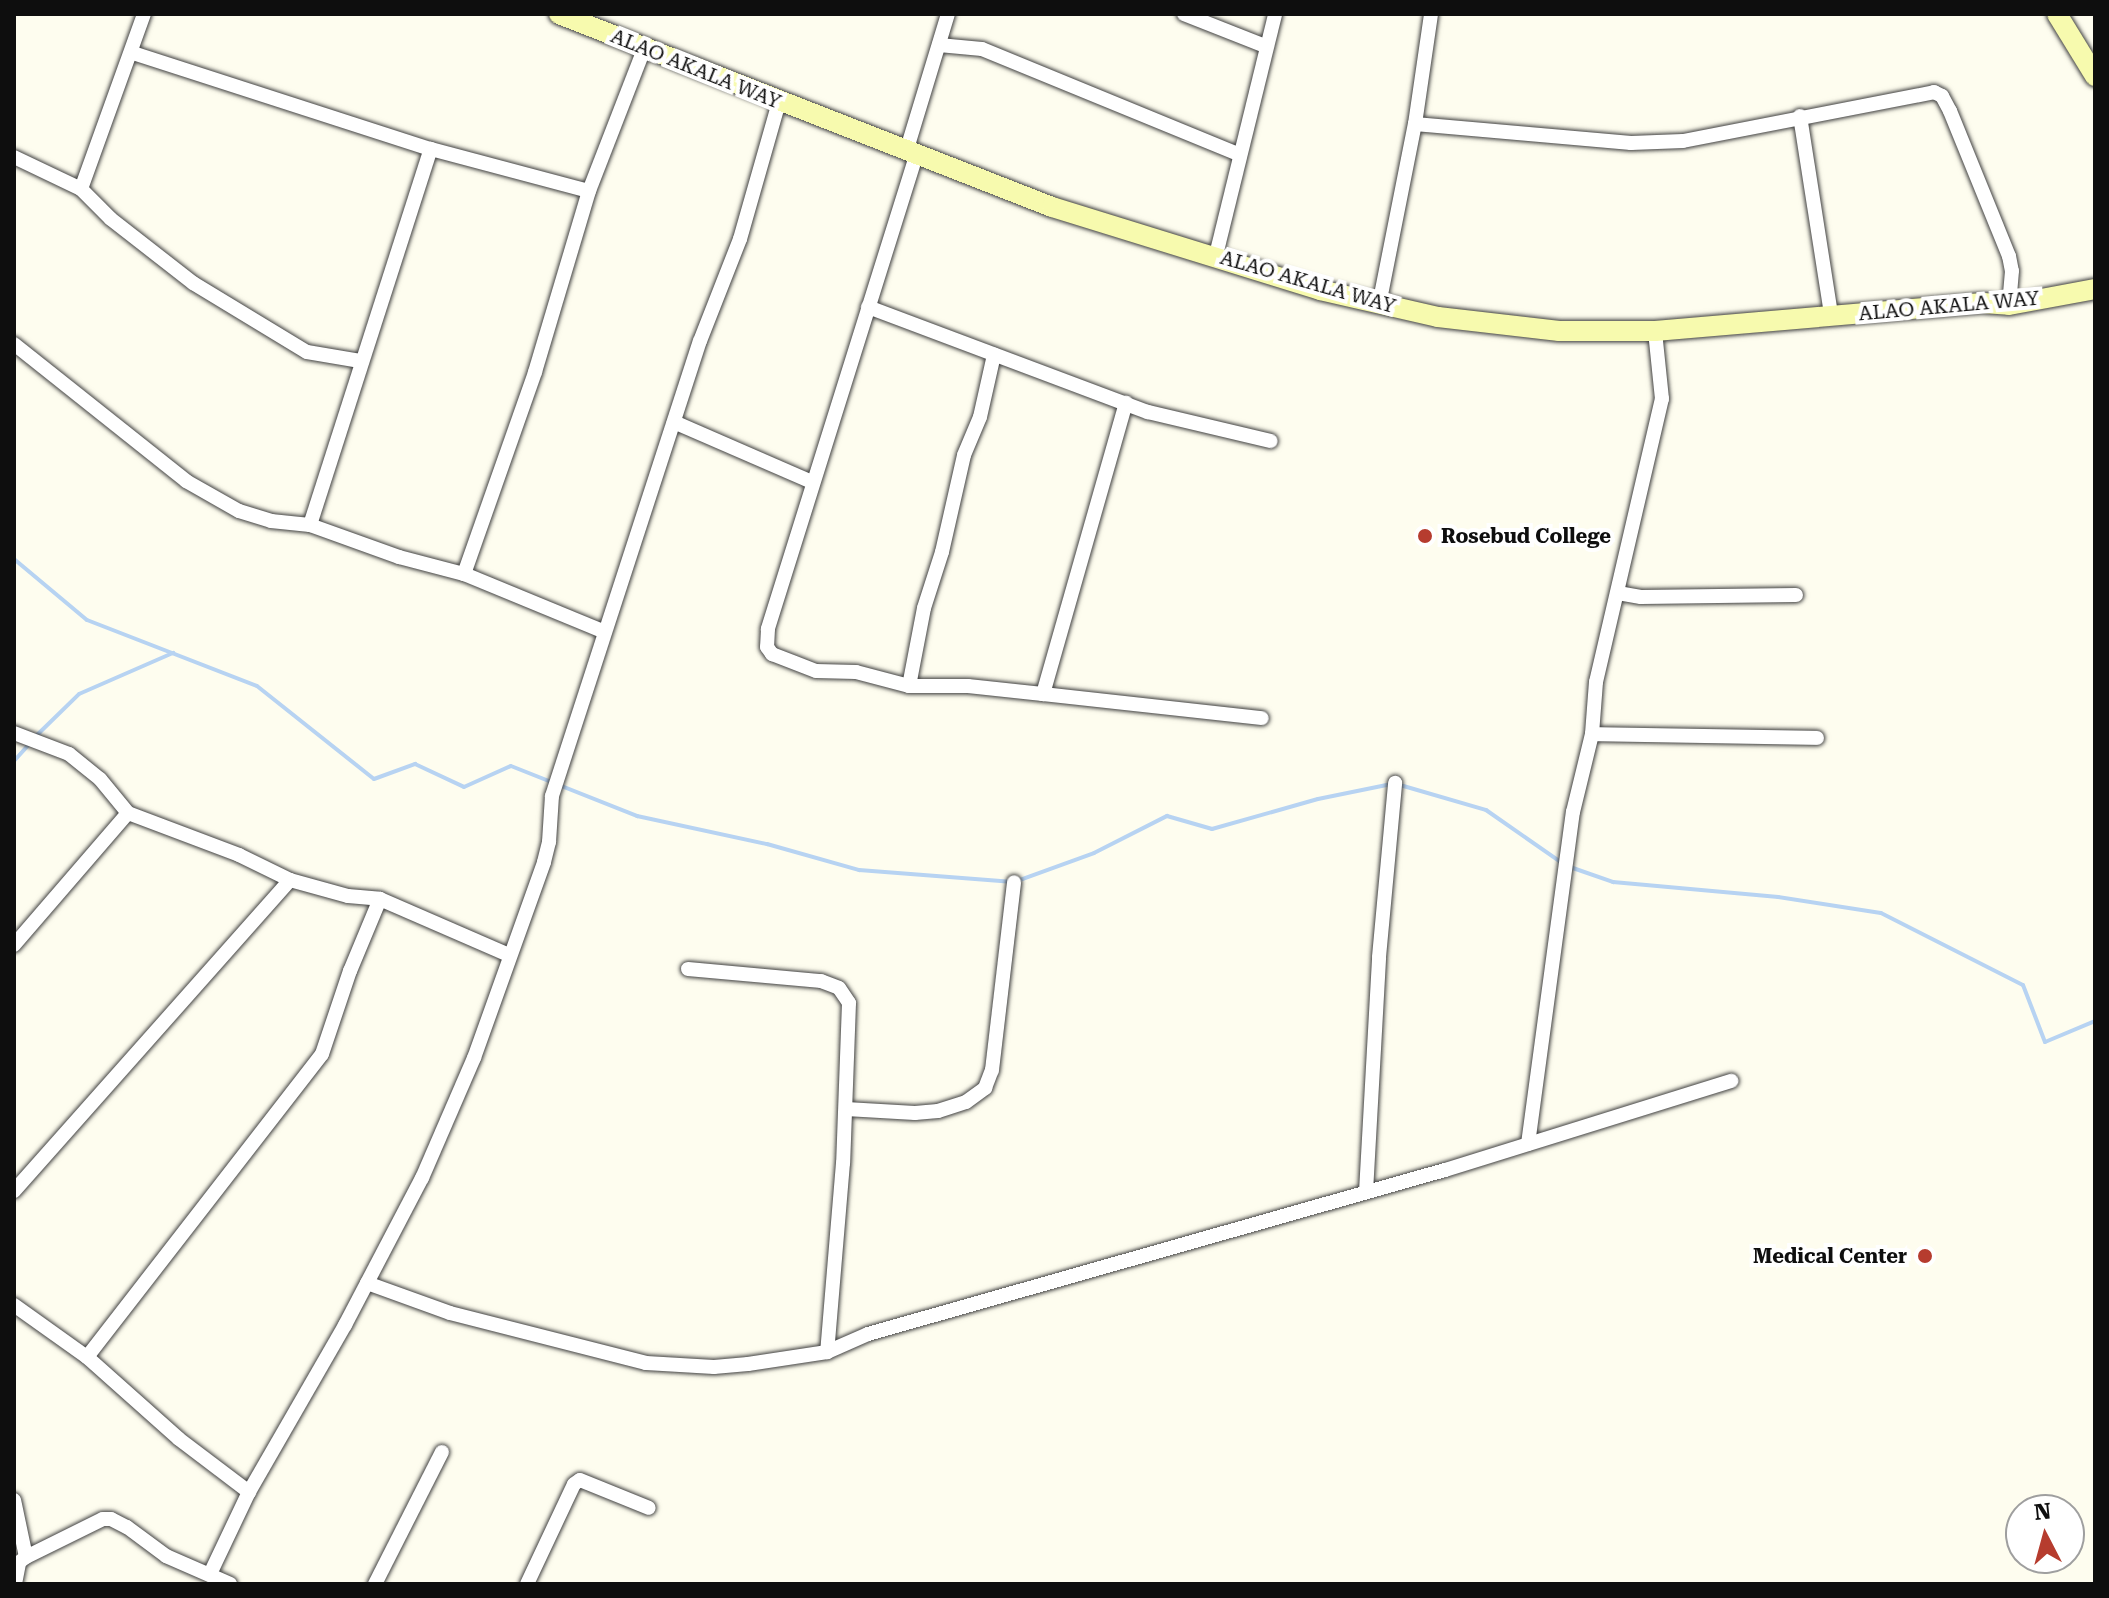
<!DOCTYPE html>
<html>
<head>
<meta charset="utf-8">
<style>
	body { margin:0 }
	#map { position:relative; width:2109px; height:1598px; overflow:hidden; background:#fefdef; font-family:"Roboto Serif",serif }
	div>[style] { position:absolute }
	.stream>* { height:4px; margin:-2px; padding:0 2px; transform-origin:2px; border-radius:2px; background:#b7d3f2 }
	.roads { filter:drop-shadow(0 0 2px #414141) drop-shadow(0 0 2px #414141) }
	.street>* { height:14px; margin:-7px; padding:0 7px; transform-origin:7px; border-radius:7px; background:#fff }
	.secondary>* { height:20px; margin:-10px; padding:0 10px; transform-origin:10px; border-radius:10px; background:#f7faae }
	.dots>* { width:22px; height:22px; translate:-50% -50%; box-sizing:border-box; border:4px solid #fff; border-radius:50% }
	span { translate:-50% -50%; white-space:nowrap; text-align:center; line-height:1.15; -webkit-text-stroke:8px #fff; paint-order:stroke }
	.street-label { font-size:20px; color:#0e0e0e }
	.poi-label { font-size:20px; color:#0e0e0e; font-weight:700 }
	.left { translate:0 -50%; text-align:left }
	.right { translate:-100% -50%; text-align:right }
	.frame { position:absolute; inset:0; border:16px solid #0e0e0e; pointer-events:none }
	.north { position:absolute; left:2005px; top:1494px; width:80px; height:80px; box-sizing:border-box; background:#fff; border:2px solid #9f9f9f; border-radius:50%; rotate:354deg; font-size:22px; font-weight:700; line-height:32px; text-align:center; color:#0e0e0e }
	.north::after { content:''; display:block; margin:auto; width:28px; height:36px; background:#b63c2e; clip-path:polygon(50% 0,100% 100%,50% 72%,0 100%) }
</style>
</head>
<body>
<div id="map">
	<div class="stream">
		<div style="left:14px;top:559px;width:95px;rotate:39.9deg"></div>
		<div style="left:87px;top:620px;width:182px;rotate:21.2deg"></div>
		<div style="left:257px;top:686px;width:149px;rotate:38.5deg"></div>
		<div style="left:374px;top:779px;width:44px;rotate:-20.1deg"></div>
		<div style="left:415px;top:764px;width:54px;rotate:25.1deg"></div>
		<div style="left:464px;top:787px;width:51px;rotate:-24.1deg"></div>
		<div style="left:511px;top:766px;width:136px;rotate:21.6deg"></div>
		<div style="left:637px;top:816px;width:133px;rotate:12.2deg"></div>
		<div style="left:767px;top:844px;width:96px;rotate:15.8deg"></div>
		<div style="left:859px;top:870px;width:155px;rotate:4.4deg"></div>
		<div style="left:1014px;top:882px;width:85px;rotate:-19.9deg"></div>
		<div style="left:1094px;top:853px;width:82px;rotate:-26.9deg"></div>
		<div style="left:1167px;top:816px;width:47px;rotate:16.1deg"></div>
		<div style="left:1212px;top:829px;width:110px;rotate:-15.8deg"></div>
		<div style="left:1318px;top:799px;width:75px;rotate:-11.6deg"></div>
		<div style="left:36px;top:736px;width:60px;rotate:-44.3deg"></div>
		<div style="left:79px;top:694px;width:103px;rotate:-23.6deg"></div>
		<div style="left:14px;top:761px;width:24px;rotate:-48deg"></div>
		<div style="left:1400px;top:785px;width:90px;rotate:16.2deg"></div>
		<div style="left:1486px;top:810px;width:93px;rotate:34.9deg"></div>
		<div style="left:1570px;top:867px;width:46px;rotate:19.2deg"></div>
		<div style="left:1613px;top:882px;width:166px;rotate:5.2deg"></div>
		<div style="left:1778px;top:897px;width:104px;rotate:8.8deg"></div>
		<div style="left:1881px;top:913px;width:159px;rotate:26.9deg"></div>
		<div style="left:2023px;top:985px;width:61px;rotate:68.9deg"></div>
		<div style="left:2045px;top:1042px;width:54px;rotate:-22.8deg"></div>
	</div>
	<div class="roads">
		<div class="street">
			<div style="left:1184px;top:14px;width:87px;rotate:21.6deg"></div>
			<div style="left:939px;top:45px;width:43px;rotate:5.3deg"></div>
			<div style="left:982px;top:49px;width:279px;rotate:22.3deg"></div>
			<div style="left:133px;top:53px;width:313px;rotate:17.9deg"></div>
			<div style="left:431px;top:149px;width:163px;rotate:14.9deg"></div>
			<div style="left:1800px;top:116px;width:201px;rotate:81.1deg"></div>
			<div style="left:1415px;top:124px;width:217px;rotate:5deg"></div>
			<div style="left:1631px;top:143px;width:52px;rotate:-2.2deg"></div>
			<div style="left:1683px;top:141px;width:256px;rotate:-11deg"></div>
			<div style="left:1934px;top:92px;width:9px;rotate:27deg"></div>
			<div style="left:1942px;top:96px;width:17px;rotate:62deg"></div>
			<div style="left:1950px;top:111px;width:157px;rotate:67.9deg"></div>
			<div style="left:2009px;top:256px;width:15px;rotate:79deg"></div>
			<div style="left:2012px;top:271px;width:34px;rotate:95deg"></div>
			<div style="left:906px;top:152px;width:144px;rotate:-73.1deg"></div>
			<div style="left:916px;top:156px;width:496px;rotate:107.4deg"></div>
			<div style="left:768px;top:629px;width:18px;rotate:93deg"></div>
			<div style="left:767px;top:647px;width:9px;rotate:54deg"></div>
			<div style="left:772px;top:654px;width:47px;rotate:21.1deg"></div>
			<div style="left:816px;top:671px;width:40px;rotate:1.4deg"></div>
			<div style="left:856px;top:672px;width:55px;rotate:14.8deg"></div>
			<div style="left:909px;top:686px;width:59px"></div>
			<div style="left:968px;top:686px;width:75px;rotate:6.1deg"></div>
			<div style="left:1043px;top:694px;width:303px;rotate:-74.1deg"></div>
			<div style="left:14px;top:157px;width:74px;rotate:25.5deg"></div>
			<div style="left:81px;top:189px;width:42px;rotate:45deg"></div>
			<div style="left:111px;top:219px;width:104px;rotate:38deg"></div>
			<div style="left:193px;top:283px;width:133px;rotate:31.2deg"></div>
			<div style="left:307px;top:352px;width:54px;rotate:9.6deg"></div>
			<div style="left:81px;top:189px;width:186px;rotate:-70.2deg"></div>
			<div style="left:1216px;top:255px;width:248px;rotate:-76.2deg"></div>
			<div style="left:1379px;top:305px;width:185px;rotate:-78.8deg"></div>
			<div style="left:1415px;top:124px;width:111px;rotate:-81.7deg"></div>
			<div style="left:868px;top:307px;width:299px;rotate:20.6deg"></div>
			<div style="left:1148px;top:412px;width:126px;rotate:13.3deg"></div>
			<div style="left:14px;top:344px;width:220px;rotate:38.5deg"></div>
			<div style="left:186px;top:481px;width:61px;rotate:29.5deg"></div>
			<div style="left:239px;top:511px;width:34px;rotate:17deg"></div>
			<div style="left:271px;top:521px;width:39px;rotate:6deg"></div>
			<div style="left:310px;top:525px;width:95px;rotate:19.8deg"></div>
			<div style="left:399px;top:557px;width:67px;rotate:14.7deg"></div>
			<div style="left:464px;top:574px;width:152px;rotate:22.4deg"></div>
			<div style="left:674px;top:422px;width:150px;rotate:23.5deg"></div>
			<div style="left:310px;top:525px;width:395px;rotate:-72.2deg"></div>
			<div style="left:464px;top:574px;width:214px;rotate:-70.6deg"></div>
			<div style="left:535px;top:372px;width:189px;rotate:-73.4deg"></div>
			<div style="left:589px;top:191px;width:152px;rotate:-68.8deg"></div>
			<div style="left:1618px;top:593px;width:23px;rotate:10deg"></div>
			<div style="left:1641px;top:597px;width:155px;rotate:-0.7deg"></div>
			<div style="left:909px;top:686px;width:79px;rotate:-79.1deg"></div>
			<div style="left:924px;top:608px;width:59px;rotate:-72.2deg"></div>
			<div style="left:942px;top:552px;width:99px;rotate:-77.2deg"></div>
			<div style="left:964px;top:455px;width:41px;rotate:-67.2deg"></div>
			<div style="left:980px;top:417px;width:64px;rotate:-77.3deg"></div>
			<div style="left:1043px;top:694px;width:220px;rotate:6.3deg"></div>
			<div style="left:14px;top:733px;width:59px;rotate:20.9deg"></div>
			<div style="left:69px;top:754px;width:40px;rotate:39deg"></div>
			<div style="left:100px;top:779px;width:44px;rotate:50.5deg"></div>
			<div style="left:128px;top:813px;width:119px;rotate:20.7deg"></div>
			<div style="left:239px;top:855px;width:57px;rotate:26.1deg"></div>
			<div style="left:290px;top:880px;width:60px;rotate:15.4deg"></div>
			<div style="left:348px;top:896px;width:32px;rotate:5deg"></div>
			<div style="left:380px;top:899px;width:141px;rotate:23.5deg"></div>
			<div style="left:1592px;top:734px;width:225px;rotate:1deg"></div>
			<div style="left:14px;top:945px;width:174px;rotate:-49.2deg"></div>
			<div style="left:688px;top:969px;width:134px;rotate:5.2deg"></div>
			<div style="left:821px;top:981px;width:19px;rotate:21deg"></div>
			<div style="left:839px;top:988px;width:18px;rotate:56deg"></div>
			<div style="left:849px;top:1003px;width:160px;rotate:92.1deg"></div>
			<div style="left:843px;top:1163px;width:190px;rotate:94.8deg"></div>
			<div style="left:846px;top:1109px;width:69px;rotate:3.3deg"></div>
			<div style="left:915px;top:1113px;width:23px;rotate:-5deg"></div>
			<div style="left:938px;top:1111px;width:29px;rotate:-18deg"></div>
			<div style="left:966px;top:1102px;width:24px;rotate:-36deg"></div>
			<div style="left:985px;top:1088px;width:19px;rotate:-69deg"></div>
			<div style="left:992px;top:1070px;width:189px;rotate:-83.3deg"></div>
			<div style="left:1528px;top:1144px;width:335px;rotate:-82.3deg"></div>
			<div style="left:1573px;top:812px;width:80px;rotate:-76.3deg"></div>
			<div style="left:1592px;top:734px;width:52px;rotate:-85.6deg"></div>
			<div style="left:1596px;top:682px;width:291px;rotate:-76.9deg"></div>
			<div style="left:1662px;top:399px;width:68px;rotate:-95.9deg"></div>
			<div style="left:14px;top:1191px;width:416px;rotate:-48.4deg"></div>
			<div style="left:1366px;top:1192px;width:235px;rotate:-86.8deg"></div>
			<div style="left:1379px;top:957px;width:175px;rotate:-84.7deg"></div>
			<div style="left:367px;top:1283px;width:88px;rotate:19.9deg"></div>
			<div style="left:450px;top:1313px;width:202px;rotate:14.3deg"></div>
			<div style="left:646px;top:1363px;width:68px;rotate:3.4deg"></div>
			<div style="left:714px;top:1367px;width:34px;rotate:-5deg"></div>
			<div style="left:748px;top:1364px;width:80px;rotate:-8.6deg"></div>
			<div style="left:827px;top:1352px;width:45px;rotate:-23.7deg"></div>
			<div style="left:868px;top:1334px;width:600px;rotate:-15.87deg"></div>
			<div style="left:1445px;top:1170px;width:300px;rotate:-17.3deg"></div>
			<div style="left:14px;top:1305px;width:90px;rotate:35.5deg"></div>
			<div style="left:87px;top:1357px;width:123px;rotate:41.7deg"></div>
			<div style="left:179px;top:1439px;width:88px;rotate:37.1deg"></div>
			<div style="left:87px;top:1357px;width:383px;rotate:-52.2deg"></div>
			<div style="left:322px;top:1054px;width:88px;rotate:-71.4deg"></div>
			<div style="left:350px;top:971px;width:78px;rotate:-67.4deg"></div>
			<div style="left:14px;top:1500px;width:58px;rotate:78.1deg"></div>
			<div style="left:26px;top:1557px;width:15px;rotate:143deg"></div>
			<div style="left:26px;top:1557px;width:86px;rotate:-26.3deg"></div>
			<div style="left:103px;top:1519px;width:8px"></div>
			<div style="left:111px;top:1519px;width:18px;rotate:27deg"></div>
			<div style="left:127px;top:1527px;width:49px;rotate:36.6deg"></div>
			<div style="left:166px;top:1556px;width:70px;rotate:23.6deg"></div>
			<div style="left:210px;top:1574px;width:91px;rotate:-64.6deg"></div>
			<div style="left:249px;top:1492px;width:193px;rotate:-60.1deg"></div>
			<div style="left:345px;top:1325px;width:166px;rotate:-62.4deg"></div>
			<div style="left:422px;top:1178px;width:131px;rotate:-66.6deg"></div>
			<div style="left:474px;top:1058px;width:208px;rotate:-70.3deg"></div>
			<div style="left:544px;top:862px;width:21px;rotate:-76deg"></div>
			<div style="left:549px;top:842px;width:46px;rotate:-86.3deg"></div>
			<div style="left:552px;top:796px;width:478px;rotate:-72deg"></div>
			<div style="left:700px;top:341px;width:110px;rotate:-68.6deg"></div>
			<div style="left:740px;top:239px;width:142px;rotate:-74.1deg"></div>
			<div style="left:15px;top:1584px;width:21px;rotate:-79deg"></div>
			<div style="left:375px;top:1584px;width:148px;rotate:-63.1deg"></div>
			<div style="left:527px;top:1584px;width:110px;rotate:-64.8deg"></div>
			<div style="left:574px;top:1484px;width:7px;rotate:-34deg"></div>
			<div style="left:580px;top:1480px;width:74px;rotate:22.1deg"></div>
		</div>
		<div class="secondary">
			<div style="left:559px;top:14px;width:529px;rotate:21.38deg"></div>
			<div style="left:1052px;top:207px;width:281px;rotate:17.2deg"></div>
			<div style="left:1320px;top:290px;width:121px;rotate:12.9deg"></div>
			<div style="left:1438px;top:317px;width:122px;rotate:6.6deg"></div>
			<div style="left:1559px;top:331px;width:96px"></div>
			<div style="left:1655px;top:331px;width:329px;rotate:-4.9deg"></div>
			<div style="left:1983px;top:303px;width:26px;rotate:4deg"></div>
			<div style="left:2009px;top:305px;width:87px;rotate:-10.5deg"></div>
			<div style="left:2057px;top:14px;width:73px;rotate:58.5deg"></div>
		</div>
	</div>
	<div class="dots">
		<div style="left:1425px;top:536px;background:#b63c2e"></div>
		<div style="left:1925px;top:1256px;background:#b63c2e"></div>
	</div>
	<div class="street-label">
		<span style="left:696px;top:69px;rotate:22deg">ALAO AKALA WAY</span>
		<span style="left:1308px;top:282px;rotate:16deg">ALAO AKALA WAY</span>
		<span style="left:1949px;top:306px;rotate:-5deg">ALAO AKALA WAY</span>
	</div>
	<div class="poi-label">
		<span class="left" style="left:1441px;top:536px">Rosebud College</span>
		<span class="right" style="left:1907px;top:1256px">Medical Center</span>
	</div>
	<div class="frame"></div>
	<div class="north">N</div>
</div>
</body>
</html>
